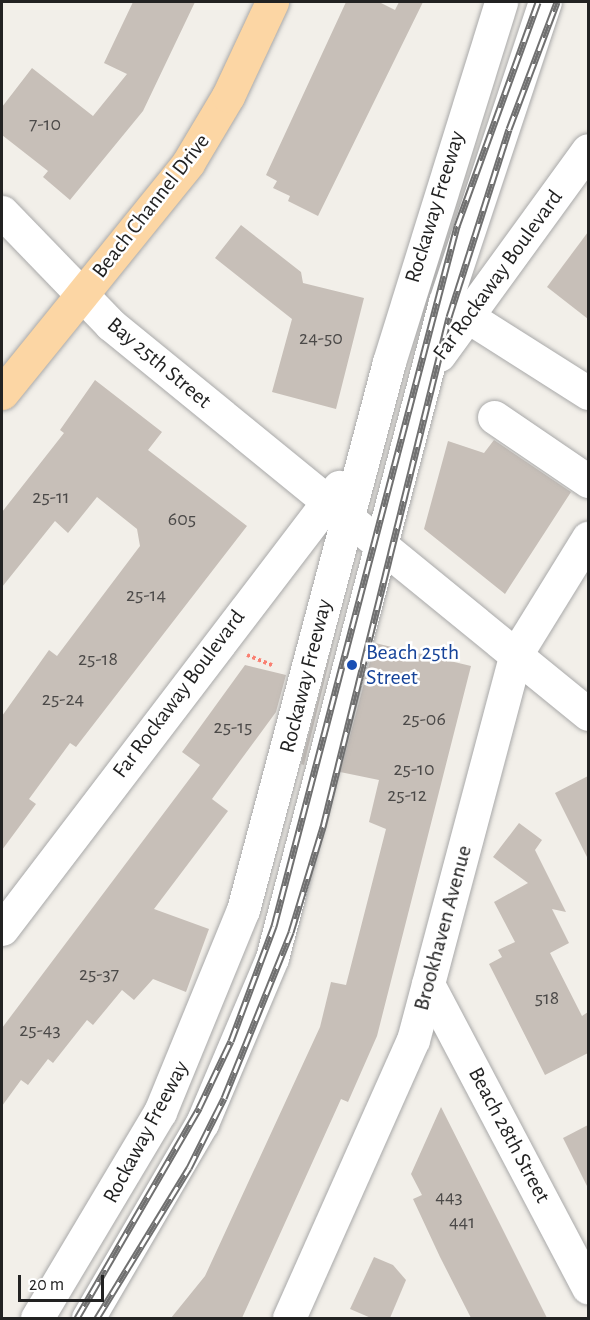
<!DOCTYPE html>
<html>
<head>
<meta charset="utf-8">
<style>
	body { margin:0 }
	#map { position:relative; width:590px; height:1320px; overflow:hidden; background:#f2efe9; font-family:"Alegreya Sans",sans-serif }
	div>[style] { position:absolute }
	.building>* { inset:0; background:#c7bfb8 }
	.path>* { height:4px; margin-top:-2px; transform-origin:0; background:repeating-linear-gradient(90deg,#fa8072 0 3px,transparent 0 6px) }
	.roads { filter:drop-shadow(0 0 2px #a9a9a9) drop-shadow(0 0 2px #a9a9a9) }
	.minor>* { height:33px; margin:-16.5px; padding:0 16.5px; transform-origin:16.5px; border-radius:16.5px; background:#fff }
	.major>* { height:33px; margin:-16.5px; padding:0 16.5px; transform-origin:16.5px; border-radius:16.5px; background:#fcd6a4 }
	.rail>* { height:7px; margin-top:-3.5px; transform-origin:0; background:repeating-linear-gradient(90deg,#fff 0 14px,#707070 0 28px); box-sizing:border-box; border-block:2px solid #707070 }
	.dots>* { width:16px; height:16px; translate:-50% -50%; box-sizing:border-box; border:3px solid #fff; border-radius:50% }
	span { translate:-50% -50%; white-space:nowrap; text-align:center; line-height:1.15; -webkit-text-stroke:5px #fff; paint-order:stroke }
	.number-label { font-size:20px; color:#4b4948 }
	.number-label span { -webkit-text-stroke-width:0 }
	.street-label { font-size:22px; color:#222 }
	.transit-label { font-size:22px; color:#164399 }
	.left { translate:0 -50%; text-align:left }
	.frame { position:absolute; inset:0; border:3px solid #222; pointer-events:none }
	.scale { position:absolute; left:18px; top:1275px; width:86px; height:27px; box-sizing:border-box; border:3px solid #222; border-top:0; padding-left:8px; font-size:18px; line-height:21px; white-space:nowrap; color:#222; -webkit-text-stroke:4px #fff; paint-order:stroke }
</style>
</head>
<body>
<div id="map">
	<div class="building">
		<div style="clip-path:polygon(133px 2px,195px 2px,143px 111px,70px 200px,43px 177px,48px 171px,2px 135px,2px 107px,32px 68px,93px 116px,127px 74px,104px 63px)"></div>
		<div style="clip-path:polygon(346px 2px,379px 2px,395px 10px,399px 2px,423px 2px,318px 216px,288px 201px,290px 196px,273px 188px,277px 181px,266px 175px)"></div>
		<div style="clip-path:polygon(241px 225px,301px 272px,303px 283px,364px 298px,336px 409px,272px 392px,292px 319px,215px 258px)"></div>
		<div style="clip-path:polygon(588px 232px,588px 319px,547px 287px)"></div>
		<div style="clip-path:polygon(95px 380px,162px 432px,148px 450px,247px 526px,76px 747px,70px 743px,29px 799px,36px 804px,2px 850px,2px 716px,49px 650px,57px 656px,140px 546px,137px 529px,97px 497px,68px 533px,55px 521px,2px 587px,2px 512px,64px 433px,60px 430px)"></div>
		<div style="clip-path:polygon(494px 440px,571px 492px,505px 594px,424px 529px,448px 441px,484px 453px)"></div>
		<div style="clip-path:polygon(336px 632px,304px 765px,301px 764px)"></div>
		<div style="clip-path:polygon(375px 643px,471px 666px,377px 1036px,348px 1102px,341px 1099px,242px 1318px,171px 1318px,205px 1276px,320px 1027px,331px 982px,346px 985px,386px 829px,369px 822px,379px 780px,340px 772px)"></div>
		<div style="clip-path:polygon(245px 665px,286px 675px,276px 712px,212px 799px,228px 811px,154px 909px,209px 929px,186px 992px,153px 979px,134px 1000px,122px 990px,93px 1025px,87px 1020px,53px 1063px,48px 1059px,28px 1085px,21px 1080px,2px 1106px,2px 1028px,200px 765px,182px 752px)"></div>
		<div style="clip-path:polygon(588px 776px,588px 859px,555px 793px)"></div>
		<div style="clip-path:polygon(519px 823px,542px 840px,535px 850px,566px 912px,552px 909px,569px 943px,550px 953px,582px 1016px,588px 1012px,588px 1053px,545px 1075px,489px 964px,502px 957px,498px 950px,515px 942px,494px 902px,528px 883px,493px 857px)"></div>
		<div style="clip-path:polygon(441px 1107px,498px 1220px,547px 1318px,471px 1318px,440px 1257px,413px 1199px,422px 1195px,411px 1174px)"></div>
		<div style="clip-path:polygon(588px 1125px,588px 1188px,563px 1138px)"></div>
		<div style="clip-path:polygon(374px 1257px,393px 1265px,406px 1280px,390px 1318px,371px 1318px,350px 1309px)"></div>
	</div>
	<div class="path">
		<div style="left:247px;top:655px;width:27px;rotate:22deg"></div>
	</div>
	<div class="roads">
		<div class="minor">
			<div style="left:2px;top:212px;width:156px;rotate:46deg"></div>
			<div style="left:110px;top:324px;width:617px;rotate:39.21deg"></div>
			<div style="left:448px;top:304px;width:166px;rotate:32.4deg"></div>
			<div style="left:439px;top:355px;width:253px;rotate:-54deg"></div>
			<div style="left:494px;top:417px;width:114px;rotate:34.2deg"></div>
			<div style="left:2px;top:929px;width:556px;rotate:-52.68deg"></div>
			<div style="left:428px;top:984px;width:343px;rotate:62.2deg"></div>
			<div style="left:37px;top:1318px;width:240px;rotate:-59.2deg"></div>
			<div style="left:160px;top:1112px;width:218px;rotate:-67.7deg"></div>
			<div style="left:243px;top:910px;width:567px;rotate:-75.08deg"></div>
			<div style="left:389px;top:362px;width:377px;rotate:-72.7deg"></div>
			<div style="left:88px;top:1318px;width:226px;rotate:-59.7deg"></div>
			<div style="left:202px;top:1123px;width:179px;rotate:-67deg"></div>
			<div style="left:272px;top:958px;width:678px;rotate:-75.23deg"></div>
			<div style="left:445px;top:302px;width:316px;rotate:-71.6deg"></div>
			<div style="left:289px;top:1318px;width:304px;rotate:-66deg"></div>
			<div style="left:413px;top:1040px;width:397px;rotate:-75.1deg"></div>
			<div style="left:515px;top:656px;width:139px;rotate:-58.3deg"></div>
		</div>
		<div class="major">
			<div style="left:2px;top:393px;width:296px;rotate:-51deg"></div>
			<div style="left:188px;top:163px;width:78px;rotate:-59.2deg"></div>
			<div style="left:228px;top:96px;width:104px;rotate:-64.9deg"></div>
		</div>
	</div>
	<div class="rail">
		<div style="left:77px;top:1318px;width:243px;rotate:-59.8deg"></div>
		<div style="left:199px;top:1108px;width:74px;rotate:-64.5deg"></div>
		<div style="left:231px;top:1041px;width:123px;rotate:-69.5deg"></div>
		<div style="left:274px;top:926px;width:724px;rotate:-75.35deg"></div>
		<div style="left:457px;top:226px;width:238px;rotate:-70.1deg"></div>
		<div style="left:97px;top:1318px;width:176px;rotate:-58.5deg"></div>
		<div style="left:189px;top:1168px;width:78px;rotate:-63.4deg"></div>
		<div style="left:224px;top:1098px;width:179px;rotate:-68deg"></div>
		<div style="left:291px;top:932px;width:110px;rotate:-73.1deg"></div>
		<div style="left:323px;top:827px;width:525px;rotate:-76.12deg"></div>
		<div style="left:449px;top:317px;width:197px;rotate:-72.3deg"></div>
		<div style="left:509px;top:129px;width:136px;rotate:-69.3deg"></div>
	</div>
	<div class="dots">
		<div style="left:352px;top:665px;background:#1a4fb4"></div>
	</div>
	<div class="number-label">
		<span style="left:45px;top:124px">7-10</span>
		<span style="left:321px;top:338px">24-50</span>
		<span style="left:51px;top:497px">25-11</span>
		<span style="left:182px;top:519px">605</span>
		<span style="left:146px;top:595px">25-14</span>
		<span style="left:98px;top:659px">25-18</span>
		<span style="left:63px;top:699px">25-24</span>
		<span style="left:424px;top:719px">25-06</span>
		<span style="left:233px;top:727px">25-15</span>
		<span style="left:414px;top:769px">25-10</span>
		<span style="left:407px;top:795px">25-12</span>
		<span style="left:99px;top:974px">25-37</span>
		<span style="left:547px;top:998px">518</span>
		<span style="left:40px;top:1030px">25-43</span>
		<span style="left:449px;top:1197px">443</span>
		<span style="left:462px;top:1222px">441</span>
	</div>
	<div class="street-label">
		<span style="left:151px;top:206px;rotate:-52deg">Beach Channel Drive</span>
		<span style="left:435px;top:207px;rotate:-73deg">Rockaway Freeway</span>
		<span style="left:498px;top:275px;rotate:-54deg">Far Rockaway Boulevard</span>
		<span style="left:159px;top:363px;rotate:40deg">Bay 25th Street</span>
		<span style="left:306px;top:676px;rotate:-76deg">Rockaway Freeway</span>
		<span style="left:179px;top:694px;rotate:-53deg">Far Rockaway Boulevard</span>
		<span style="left:443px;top:928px;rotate:-75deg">Brookhaven Avenue</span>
		<span style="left:146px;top:1132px;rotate:-62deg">Rockaway Freeway</span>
		<span style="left:509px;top:1135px;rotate:62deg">Beach 28th Street</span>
	</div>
	<div class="transit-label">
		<span class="left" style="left:366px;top:665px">Beach 25th<br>Street</span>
	</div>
	<div class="frame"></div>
	<div class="scale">20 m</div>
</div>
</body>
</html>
